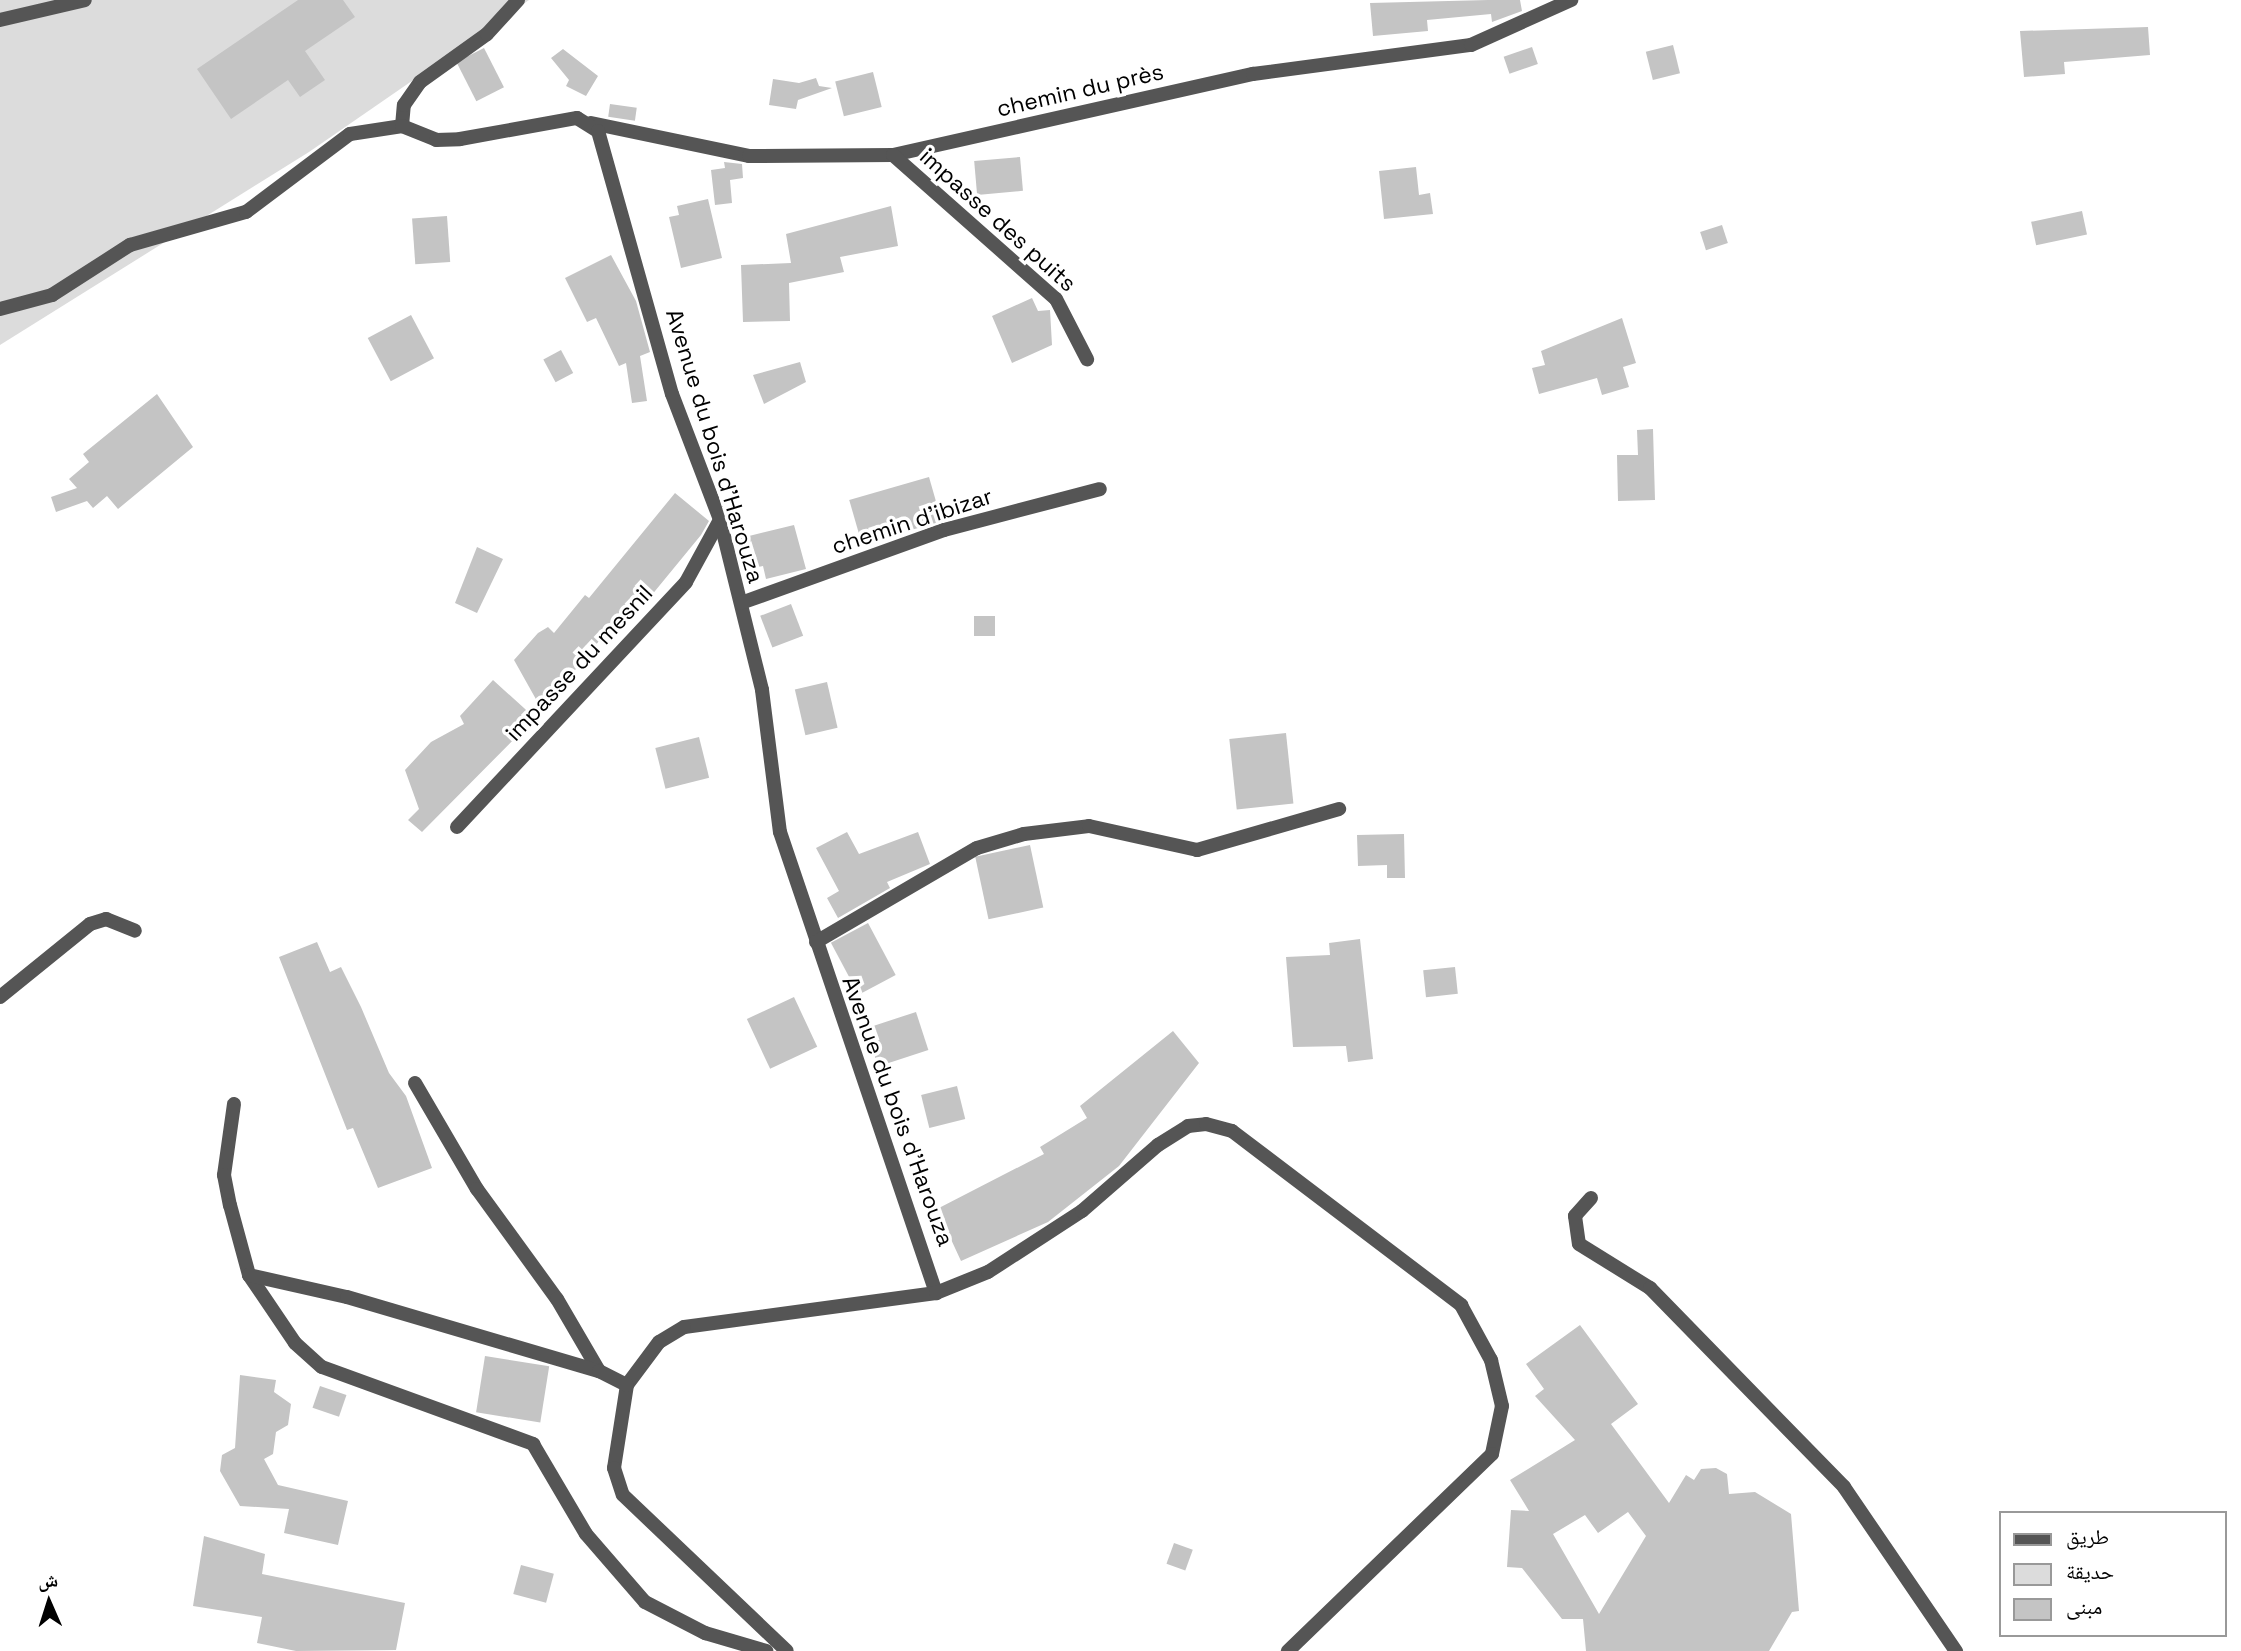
<!DOCTYPE html>
<html>
<head>
<meta charset="utf-8">
<style>
	body { margin:0 }
	#map { position:relative; width:2241px; height:1651px; overflow:hidden; background:#fff; font-family:"Space Grotesk","Noto Naskh Arabic",sans-serif }
	div>[style] { position:absolute }
	.green>* { inset:0; background:#dcdcdc }
	.building>* { inset:0; background:#c4c4c4; transform-origin:0 0 }
	.street>* { height:14px; margin:-7px; padding:0 7px; transform-origin:7px; border-radius:7px; background:#555 }
	span { translate:-50% -50%; white-space:nowrap; text-align:center; line-height:1.15; -webkit-text-stroke:7px #fff; paint-order:stroke }
	.street-label { font-size:23px; color:#000 }
	.legend { position:absolute; left:1999px; top:1511px; width:228px; height:126px; box-sizing:border-box; background:#fff; border:2px solid #999; margin:0; padding:9px 12px; list-style:none; font-size:21px; color:#000 }
	.legend li { display:flex; align-items:center; gap:14px; height:35px }
	.legend b { width:35px; border:2px solid #999 }
	.north { position:absolute; left:14px; top:1567px; width:70px; height:70px; -webkit-text-stroke:5px #fff; paint-order:stroke; rotate:357deg; font-size:19px; font-weight:700; line-height:28px; text-align:center; color:#000 }
	.north::after { content:''; display:block; margin:auto; width:24px; height:32px; background:#000; clip-path:polygon(50% 0,100% 100%,50% 72%,0 100%) }
</style>
</head>
<body>
<div id="map">
	<div class="green">
		<div style="clip-path:polygon(0 0,529px 0,309px 152px,0 345px)"></div>
	</div>
	<div class="building">
		<div style="clip-path:polygon(298px 0,343px 0,355px 17px,305px 51px,325px 80px,300px 97px,288px 80px,231px 119px,197px 69px)"></div>
		<div style="clip-path:polygon(1488px 0,1520px 0,1522px 11px,1492px 22px,1491px 14px,1427px 20px,1428px 31px,1373px 36px,1370px 3px)"></div>
		<div style="clip-path:polygon(2148px 27px,2150px 55px,2064px 62px,2065px 74px,2024px 77px,2020px 31px)"></div>
		<div style="left:1673px;top:45px;width:29px;height:28px;rotate:76deg"></div>
		<div style="left:1532px;top:47px;width:18px;height:30px;rotate:71deg"></div>
		<div style="left:484px;top:48px;width:44px;height:31px;rotate:63deg"></div>
		<div style="clip-path:polygon(563px 49px,598px 76px,586px 96px,566px 86px,569px 80px,551px 58px)"></div>
		<div style="left:873px;top:72px;width:36px;height:39px;rotate:76deg"></div>
		<div style="clip-path:polygon(816px 78px,819px 86px,832px 88px,798px 100px,796px 109px,769px 105px,773px 79px,799px 83px)"></div>
		<div style="left:610px;top:104px;width:27px;height:13px;rotate:8deg"></div>
		<div style="left:1020px;top:157px;width:34px;height:46px;rotate:85deg"></div>
		<div style="clip-path:polygon(724px 162px,742px 164px,743px 178px,730px 180px,732px 203px,715px 205px,711px 170px,725px 168px)"></div>
		<div style="clip-path:polygon(1416px 167px,1419px 195px,1430px 193px,1433px 214px,1384px 219px,1379px 171px)"></div>
		<div style="clip-path:polygon(708px 199px,722px 258px,681px 268px,669px 217px,679px 215px,677px 206px)"></div>
		<div style="clip-path:polygon(891px 206px,898px 246px,840px 257px,844px 272px,789px 283px,790px 321px,743px 322px,741px 265px,791px 263px,786px 234px)"></div>
		<div style="left:2082px;top:211px;width:24px;height:52px;rotate:78deg"></div>
		<div style="left:447px;top:216px;width:46px;height:35px;rotate:86deg"></div>
		<div style="left:1722px;top:225px;width:19px;height:23px;rotate:72deg"></div>
		<div style="clip-path:polygon(611px 255px,636px 301px,650px 352px,640px 356px,647px 401px,632px 403px,626px 363px,619px 366px,596px 318px,587px 322px,565px 278px)"></div>
		<div style="clip-path:polygon(1032px 298px,1038px 311px,1050px 310px,1052px 345px,1012px 363px,992px 316px)"></div>
		<div style="left:411px;top:315px;width:49px;height:49px;rotate:62deg"></div>
		<div style="clip-path:polygon(1622px 318px,1636px 363px,1623px 367px,1629px 387px,1602px 395px,1597px 378px,1539px 394px,1532px 368px,1545px 365px,1541px 351px)"></div>
		<div style="left:561px;top:350px;width:26px;height:20px;rotate:62deg"></div>
		<div style="clip-path:polygon(800px 362px,806px 382px,764px 404px,753px 375px)"></div>
		<div style="clip-path:polygon(157px 394px,193px 447px,118px 509px,107px 496px,93px 508px,87px 501px,56px 512px,51px 497px,77px 488px,69px 479px,89px 462px,83px 454px)"></div>
		<div style="clip-path:polygon(1653px 429px,1655px 500px,1618px 501px,1617px 455px,1638px 455px,1637px 430px)"></div>
		<div style="left:929px;top:477px;width:46px;height:83px;rotate:74deg"></div>
		<div style="clip-path:polygon(675px 493px,709px 521px,701px 535px,646px 602px,637px 595px,542px 710px,514px 660px,538px 633px,548px 627px,554px 633px,585px 595px,589px 598px)"></div>
		<div style="clip-path:polygon(794px 525px,806px 569px,766px 579px,763px 566px,749px 569px,741px 538px)"></div>
		<div style="clip-path:polygon(477px 547px,503px 559px,477px 613px,455px 603px)"></div>
		<div style="left:791px;top:604px;width:34px;height:33px;rotate:69deg"></div>
		<div style="left:974px;top:616px;width:21px;height:20px"></div>
		<div style="clip-path:polygon(493px 680px,535px 718px,422px 832px,408px 820px,419px 809px,405px 770px,431px 742px,464px 724px,460px 716px)"></div>
		<div style="left:827px;top:682px;width:47px;height:33px;rotate:77deg"></div>
		<div style="left:1286px;top:733px;width:71px;height:57px;rotate:84deg"></div>
		<div style="left:699px;top:737px;width:42px;height:45px;rotate:76deg"></div>
		<div style="clip-path:polygon(847px 832px,859px 854px,918px 832px,930px 864px,887px 882px,890px 888px,838px 918px,827px 898px,839px 891px,816px 848px)"></div>
		<div style="clip-path:polygon(1404px 834px,1405px 878px,1387px 878px,1387px 865px,1358px 866px,1357px 835px)"></div>
		<div style="left:1030px;top:845px;width:64px;height:56px;rotate:78deg"></div>
		<div style="left:868px;top:923px;width:59px;height:42px;rotate:62deg"></div>
		<div style="clip-path:polygon(1360px 939px,1373px 1059px,1348px 1062px,1346px 1046px,1293px 1047px,1286px 957px,1330px 955px,1329px 943px)"></div>
		<div style="clip-path:polygon(317px 942px,330px 972px,341px 967px,361px 1007px,389px 1073px,406px 1096px,432px 1168px,378px 1188px,353px 1128px,347px 1130px,279px 957px)"></div>
		<div style="left:1455px;top:967px;width:27px;height:32px;rotate:84deg"></div>
		<div style="left:794px;top:997px;width:55px;height:52px;rotate:65deg"></div>
		<div style="left:916px;top:1012px;width:40px;height:53px;rotate:72deg"></div>
		<div style="clip-path:polygon(1173px 1031px,1199px 1063px,1119px 1166px,1048px 1222px,961px 1261px,937px 1209px,1044px 1154px,1040px 1147px,1087px 1118px,1080px 1106px)"></div>
		<div style="left:957px;top:1086px;width:34px;height:37px;rotate:76deg"></div>
		<div style="clip-path:polygon(evenodd,1580px 1325px,1638px 1404px,1611px 1424px,1669px 1503px,1686px 1475px,1694px 1480px,1701px 1469px,1716px 1468px,1727px 1474px,1729px 1494px,1755px 1492px,1791px 1514px,1799px 1611px,1792px 1612px,1769px 1651px,1586px 1651px,1583px 1619px,1562px 1619px,1522px 1568px,1507px 1567px,1511px 1510px,1529px 1511px,1510px 1480px,1575px 1440px,1535px 1396px,1544px 1389px,1526px 1364px,1580px 1325px,1628px 1512px,1646px 1536px,1599px 1614px,1553px 1534px,1585px 1515px,1598px 1533px,1628px 1512px)"></div>
		<div style="left:485px;top:1356px;width:65px;height:57px;rotate:9deg"></div>
		<div style="clip-path:polygon(240px 1375px,276px 1380px,274px 1392px,291px 1404px,288px 1425px,276px 1432px,273px 1454px,264px 1459px,278px 1485px,348px 1501px,338px 1545px,284px 1533px,289px 1509px,240px 1506px,220px 1471px,222px 1455px,235px 1448px)"></div>
		<div style="left:320px;top:1386px;width:28px;height:23px;rotate:19deg"></div>
		<div style="clip-path:polygon(204px 1536px,265px 1554px,262px 1574px,405px 1603px,396px 1650px,296px 1651px,257px 1643px,262px 1617px,193px 1606px)"></div>
		<div style="left:1174px;top:1543px;width:20px;height:22px;rotate:20deg"></div>
		<div style="left:521px;top:1565px;width:34px;height:30px;rotate:15deg"></div>
	</div>
	<div class="street">
		<div style="left:0;top:20px;width:87px;rotate:-13.2deg"></div>
		<div style="left:591px;top:123px;width:161px;rotate:11.8deg"></div>
		<div style="left:749px;top:156px;width:144px;rotate:-0.4deg"></div>
		<div style="left:893px;top:155px;width:369px;rotate:-12.7deg"></div>
		<div style="left:1253px;top:74px;width:220px;rotate:-7.6deg"></div>
		<div style="left:1471px;top:45px;width:110px;rotate:-24.2deg"></div>
		<div style="left:402px;top:126px;width:21px;rotate:-85deg"></div>
		<div style="left:404px;top:105px;width:28px;rotate:-55deg"></div>
		<div style="left:420px;top:82px;width:82px;rotate:-35.6deg"></div>
		<div style="left:487px;top:34px;width:46px;rotate:-47.6deg"></div>
		<div style="left:893px;top:155px;width:217px;rotate:41.5deg"></div>
		<div style="left:1056px;top:299px;width:68px;rotate:62.7deg"></div>
		<div style="left:0;top:309px;width:54px;rotate:-15.1deg"></div>
		<div style="left:52px;top:295px;width:93px;rotate:-32.7deg"></div>
		<div style="left:130px;top:245px;width:121px;rotate:-15.9deg"></div>
		<div style="left:246px;top:212px;width:130px;rotate:-36.9deg"></div>
		<div style="left:350px;top:134px;width:53px;rotate:-8.7deg"></div>
		<div style="left:402px;top:126px;width:37px;rotate:22deg"></div>
		<div style="left:436px;top:140px;width:24px;rotate:-2deg"></div>
		<div style="left:460px;top:139px;width:119px;rotate:-10.2deg"></div>
		<div style="left:577px;top:118px;width:25px;rotate:32deg"></div>
		<div style="left:598px;top:131px;width:273px;rotate:74.3deg"></div>
		<div style="left:672px;top:394px;width:135px;rotate:69.1deg"></div>
		<div style="left:720px;top:520px;width:175px;rotate:76.1deg"></div>
		<div style="left:762px;top:690px;width:143px;rotate:82.8deg"></div>
		<div style="left:780px;top:832px;width:487px;rotate:71.3deg"></div>
		<div style="left:936px;top:1293px;width:254px;rotate:172.3deg"></div>
		<div style="left:684px;top:1327px;width:29px;rotate:149deg"></div>
		<div style="left:659px;top:1342px;width:54px;rotate:126.7deg"></div>
		<div style="left:627px;top:1385px;width:84px;rotate:98.9deg"></div>
		<div style="left:614px;top:1468px;width:28px;rotate:72deg"></div>
		<div style="left:623px;top:1495px;width:226px;rotate:43.6deg"></div>
		<div style="left:741px;top:603px;width:216px;rotate:-19.8deg"></div>
		<div style="left:944px;top:530px;width:161px;rotate:-14.7deg"></div>
		<div style="left:457px;top:827px;width:335px;rotate:-46.9deg"></div>
		<div style="left:686px;top:582px;width:71px;rotate:-61.3deg"></div>
		<div style="left:816px;top:942px;width:186px;rotate:-30.3deg"></div>
		<div style="left:977px;top:848px;width:49px;rotate:-16.6deg"></div>
		<div style="left:1024px;top:834px;width:65px;rotate:-7deg"></div>
		<div style="left:1089px;top:826px;width:111px;rotate:12.5deg"></div>
		<div style="left:1197px;top:850px;width:148px;rotate:-16.1deg"></div>
		<div style="left:0;top:997px;width:116px;rotate:-39deg"></div>
		<div style="left:90px;top:924px;width:17px;rotate:-17deg"></div>
		<div style="left:106px;top:919px;width:31px;rotate:22deg"></div>
		<div style="left:415px;top:1083px;width:123px;rotate:59.7deg"></div>
		<div style="left:477px;top:1189px;width:136px;rotate:54deg"></div>
		<div style="left:557px;top:1299px;width:83px;rotate:59.7deg"></div>
		<div style="left:234px;top:1104px;width:72px;rotate:98deg"></div>
		<div style="left:224px;top:1175px;width:31px;rotate:79deg"></div>
		<div style="left:230px;top:1205px;width:73px;rotate:74.8deg"></div>
		<div style="left:249px;top:1275px;width:82px;rotate:55.9deg"></div>
		<div style="left:295px;top:1343px;width:36px;rotate:42deg"></div>
		<div style="left:322px;top:1367px;width:225px;rotate:20deg"></div>
		<div style="left:533px;top:1444px;width:104px;rotate:59.5deg"></div>
		<div style="left:586px;top:1534px;width:90px;rotate:49.1deg"></div>
		<div style="left:645px;top:1602px;width:68px;rotate:27.3deg"></div>
		<div style="left:705px;top:1633px;width:64px;rotate:16.4deg"></div>
		<div style="left:1591px;top:1198px;width:24px;rotate:132deg"></div>
		<div style="left:1575px;top:1216px;width:28px;rotate:82deg"></div>
		<div style="left:1579px;top:1244px;width:84px;rotate:31.8deg"></div>
		<div style="left:1650px;top:1288px;width:278px;rotate:45.7deg"></div>
		<div style="left:1844px;top:1487px;width:199px;rotate:55.7deg"></div>
		<div style="left:249px;top:1275px;width:100px;rotate:12.7deg"></div>
		<div style="left:347px;top:1297px;width:263px;rotate:16.4deg"></div>
		<div style="left:599px;top:1371px;width:31px;rotate:27deg"></div>
		<div style="left:936px;top:1293px;width:56px;rotate:-22deg"></div>
		<div style="left:988px;top:1272px;width:112px;rotate:-33deg"></div>
		<div style="left:1082px;top:1211px;width:101px;rotate:-41deg"></div>
		<div style="left:1158px;top:1145px;width:36px;rotate:-32deg"></div>
		<div style="left:1188px;top:1126px;width:18px;rotate:-6deg"></div>
		<div style="left:1206px;top:1124px;width:27px;rotate:15deg"></div>
		<div style="left:1232px;top:1131px;width:288px;rotate:37.2deg"></div>
		<div style="left:1461px;top:1305px;width:63px;rotate:61.4deg"></div>
		<div style="left:1491px;top:1360px;width:47px;rotate:76.6deg"></div>
		<div style="left:1502px;top:1406px;width:49px;rotate:101.8deg"></div>
		<div style="left:1492px;top:1454px;width:284px;rotate:136deg"></div>
	</div>
	<div class="street-label">
		<span style="left:1080px;top:90px;rotate:-13deg">chemin du près</span>
		<span style="left:998px;top:220px;rotate:42deg">impasse des puits</span>
		<span style="left:715px;top:446px;rotate:73deg">Avenue du bois d'Harouza</span>
		<span style="left:912px;top:521px;rotate:-18deg">chemin d'ibizar</span>
		<span style="left:579px;top:663px;rotate:-47deg">impasse du mesnil</span>
		<span style="left:898px;top:1111px;rotate:70deg">Avenue du bois d'Harouza</span>
	</div>
	<ul class="legend">
	<li><b style="height:9px;background:#555"></b>طريق</li>
	<li><b style="height:19px;background:#dcdcdc"></b>حديقة</li>
	<li><b style="height:19px;background:#c4c4c4"></b>مبنى</li>
	</ul>
	<div class="north">ش</div>
</div>
</body>
</html>
